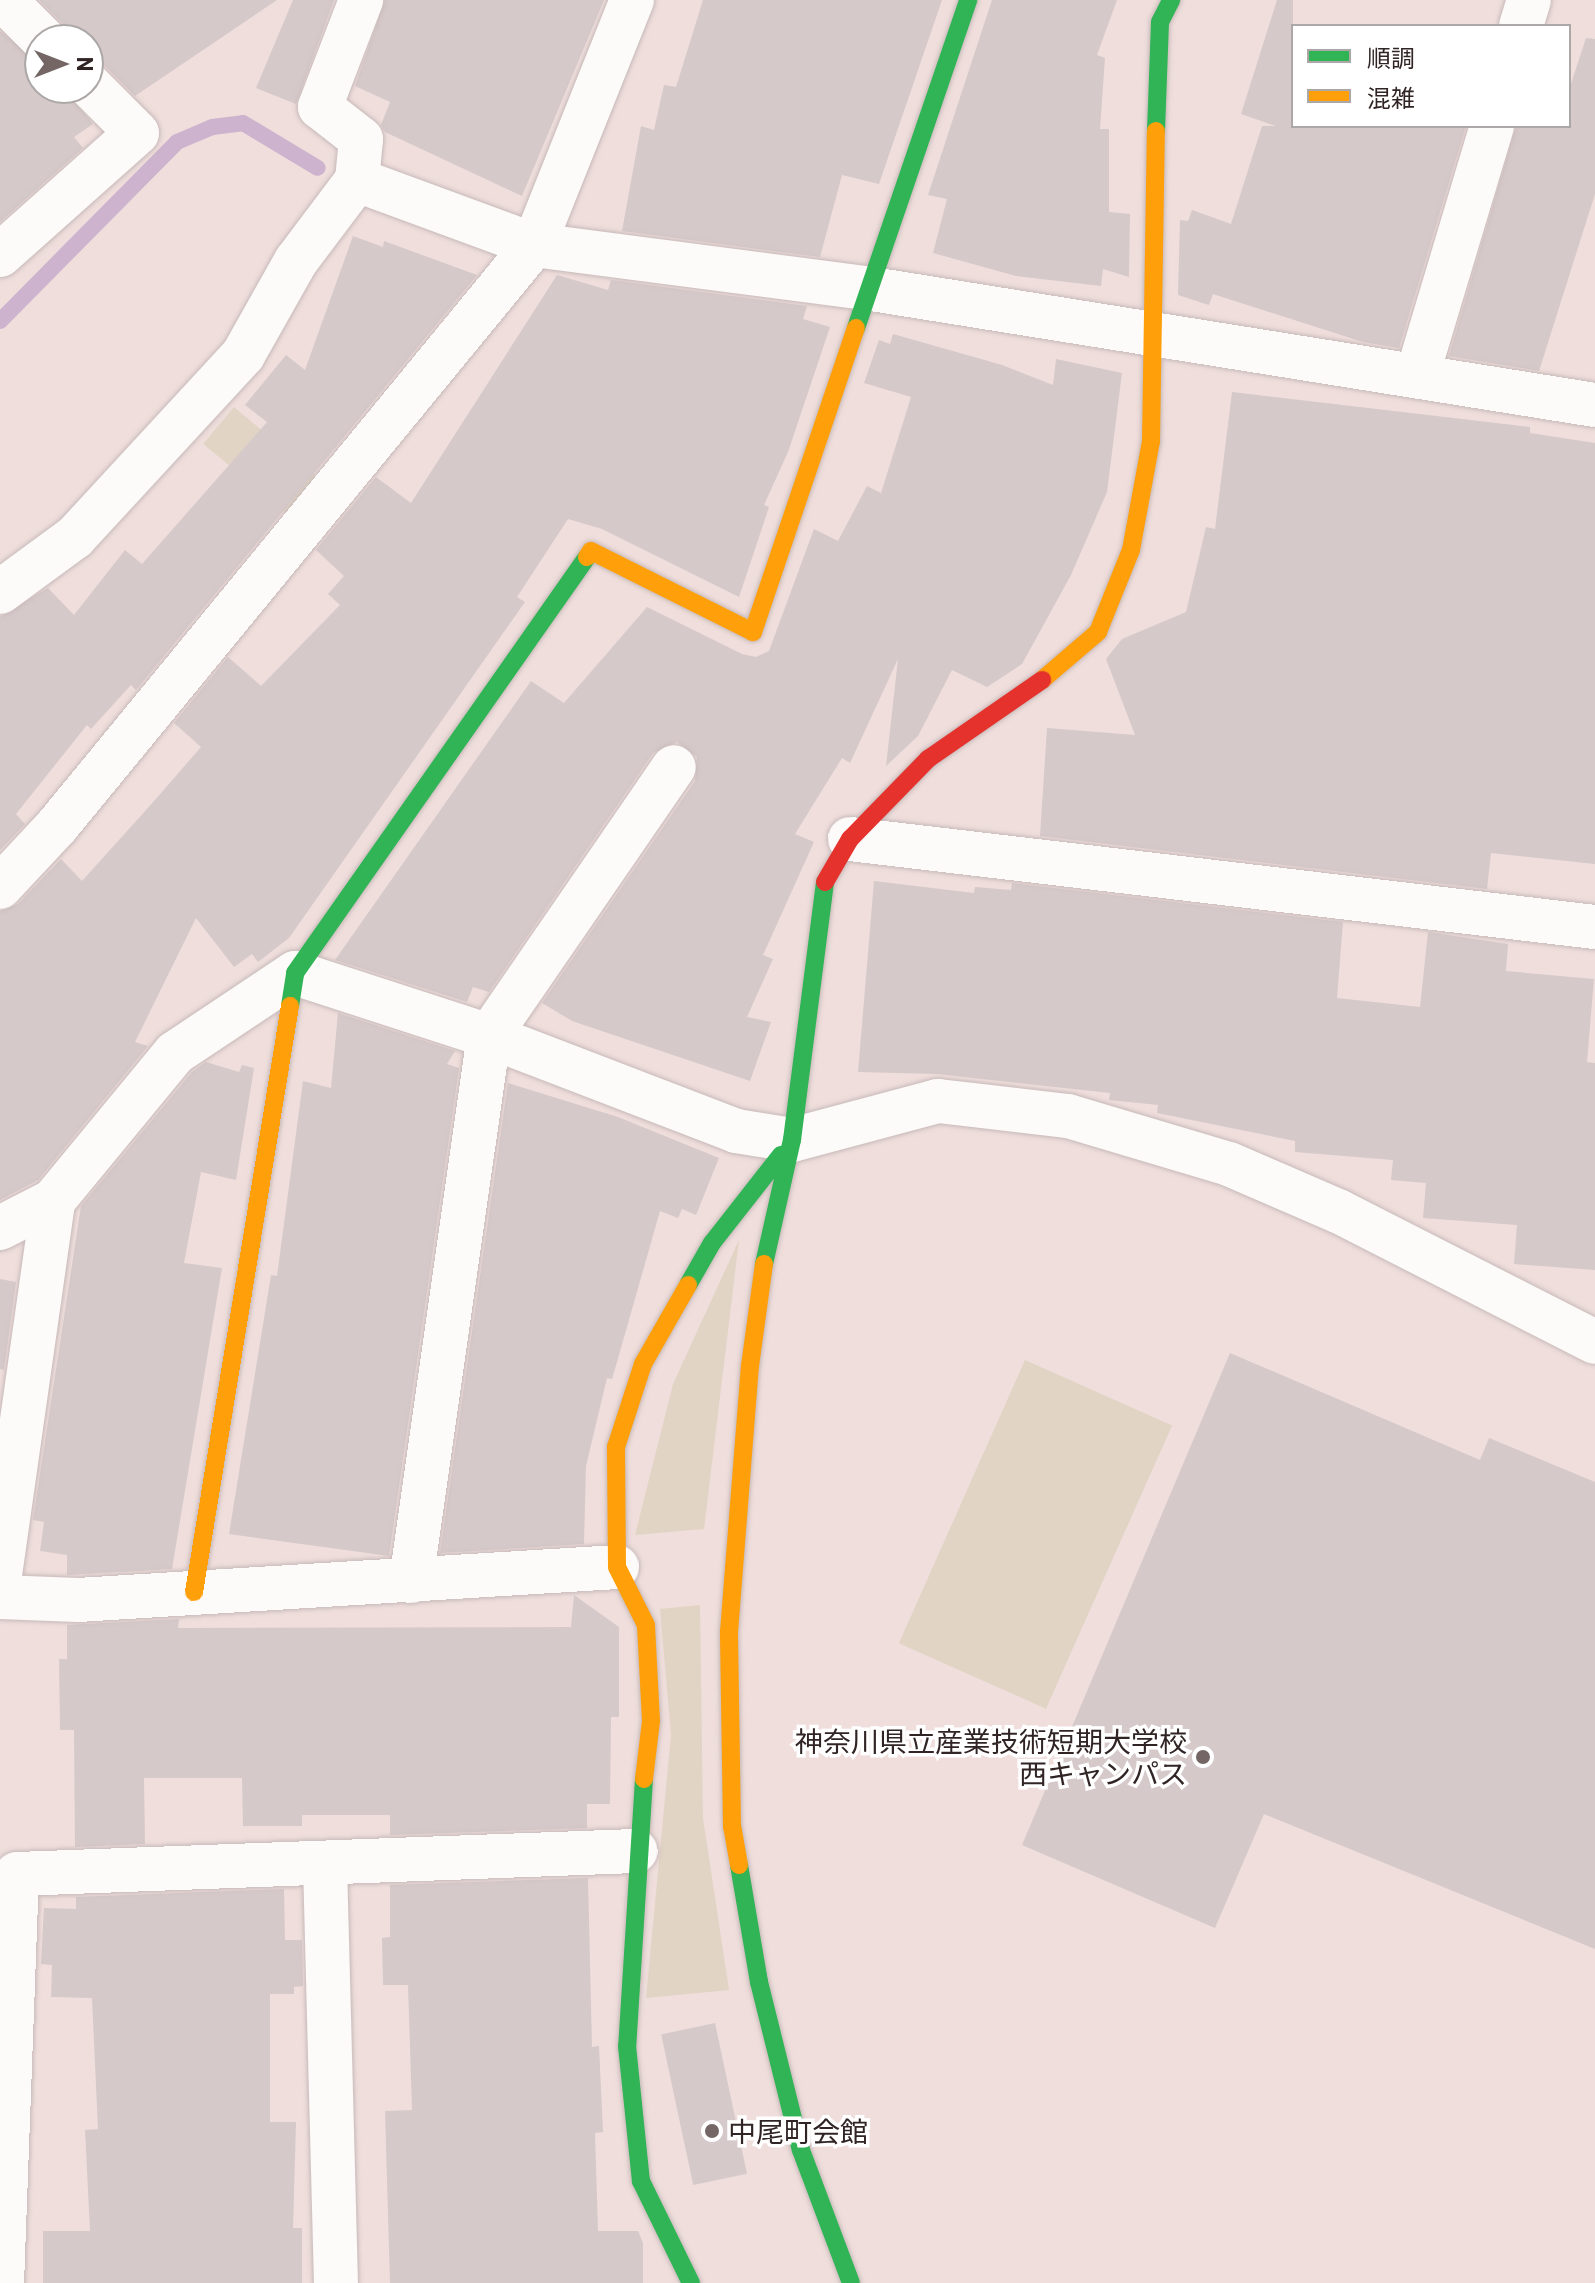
<!DOCTYPE html>
<html>
<head>
<meta charset="utf-8">
<style>
	body { margin:0 }
	#map { position:relative; width:1595px; height:2283px; overflow:hidden; background:#efdedc; font-family:Barlow,"Noto Sans JP",sans-serif }
	div>[style] { position:absolute }
	.green>* { inset:0; background:#e1d4c4; transform-origin:0 0 }
	.stream>* { height:16px; margin:-8px; padding:0 8px; transform-origin:8px; border-radius:8px; background:#cdb3cd }
	.building>* { inset:0; background:#d6c9ca; transform-origin:0 0 }
	.roads { filter:drop-shadow(0 0 2px #c7bab9) drop-shadow(0 0 2px #c7bab9) }
	.street>* { height:44px; margin:-22px; padding:0 22px; transform-origin:22px; border-radius:22px; background:#fdfafa }
	.fast>* { height:18px; margin:-9px; padding:0 9px; transform-origin:9px; border-radius:9px; background:#30b455 }
	.slow>* { height:18px; margin:-9px; padding:0 9px; transform-origin:9px; border-radius:9px; background:#ff9f0a }
	.jam>* { height:18px; margin:-9px; padding:0 9px; transform-origin:9px; border-radius:9px; background:#e5322d }
	.dots>* { width:22px; height:22px; translate:-50% -50%; box-sizing:border-box; border:4px solid #fff; border-radius:50% }
	span { translate:-50% -50%; white-space:nowrap; text-align:center; line-height:1.15; -webkit-text-stroke:7px #fff; paint-order:stroke }
	.poi-label { font-size:28px; color:#302524 }
	.right { translate:-100% -50%; text-align:right }
	.left { translate:0 -50%; text-align:left }
	.legend { position:absolute; left:1291px; top:24px; width:280px; height:104px; box-sizing:border-box; background:#fff; border:2px solid #aca8a7; margin:0; padding:10px 14px; list-style:none; font-size:24px; color:#302524 }
	.legend li { display:flex; align-items:center; gap:16px; height:40px }
	.legend b { width:40px; border:2px solid #aca8a7 }
	.north { position:absolute; left:24px; top:24px; width:80px; height:80px; box-sizing:border-box; background:#fff; border:2px solid #aca8a7; border-radius:50%; rotate:90deg; font-size:22px; font-weight:700; line-height:32px; text-align:center; color:#302524 }
	.north::after { content:''; display:block; margin:auto; width:28px; height:36px; background:#736664; clip-path:polygon(50% 0,100% 100%,50% 72%,0 100%) }
</style>
</head>
<body>
<div id="map">
	<div class="green">
		<div style="left:234px;top:407px;width:111px;height:48px;rotate:40deg"></div>
		<div style="clip-path:polygon(739px 1240px,704px 1529px,635px 1535px,673px 1384px)"></div>
		<div style="left:1025px;top:1360px;width:161px;height:310px;rotate:24deg"></div>
		<div style="clip-path:polygon(700px 1605px,703px 1818px,729px 1990px,646px 1998px,671px 1735px,660px 1609px)"></div>
	</div>
	<div class="stream">
		<div style="left:0;top:321px;width:252px;rotate:-45.3deg"></div>
		<div style="left:177px;top:142px;width:38px;rotate:-23deg"></div>
		<div style="left:212px;top:127px;width:31px;rotate:-7deg"></div>
		<div style="left:243px;top:123px;width:87px;rotate:31deg"></div>
	</div>
	<div class="building">
		<div style="clip-path:polygon(39px 0,277px 0,135px 96px,105px 66px,88px 60px,88px 40px,68px 40px,62px 23px)"></div>
		<div style="clip-path:polygon(293px 0,334px 0,296px 104px,256px 88px)"></div>
		<div style="clip-path:polygon(385px 0,604px 0,522px 196px,385px 132px,381px 125px,390px 102px,355px 86px)"></div>
		<div style="clip-path:polygon(703px 0,942px 0,879px 184px,842px 175px,820px 257px,622px 231px,641px 126px,654px 130px,664px 85px,676px 87px)"></div>
		<div style="clip-path:polygon(992px 0,1117px 0,1097px 55px,1105px 58px,1100px 129px,1109px 129px,1109px 212px,1130px 214px,1129px 277px,1103px 269px,1101px 286px,1016px 276px,933px 253px,947px 199px,928px 195px)"></div>
		<div style="clip-path:polygon(1277px 0,1293px 0,1293px 126px,1466px 126px,1399px 348px,1363px 342px,1213px 294px,1209px 305px,1178px 295px,1180px 220px,1188px 221px,1192px 210px,1231px 224px,1262px 126px,1276px 126px,1241px 114px)"></div>
		<div style="clip-path:polygon(0 31px,40px 64px,40px 88px,64px 88px,93px 124px,74px 137px,83px 148px,0 222px)"></div>
		<div style="clip-path:polygon(1586px 38px,1595px 39px,1595px 194px,1539px 371px,1449px 356px,1516px 126px,1569px 126px,1569px 90px)"></div>
		<div style="clip-path:polygon(353px 236px,383px 247px,384px 241px,477px 275px,136px 690px,131px 685px,91px 729px,87px 725px,16px 814px,25px 824px,0 850px,0 617px,48px 588px,74px 615px,125px 550px,142px 564px,267px 422px,245px 405px,286px 355px,305px 370px)"></div>
		<div style="clip-path:polygon(557px 275px,608px 290px,611px 280px,807px 306px,803px 319px,830px 327px,788px 452px,764px 505px,769px 507px,739px 597px,602px 529px,568px 519px,517px 597px,525px 602px,289px 938px,258px 962px,252px 954px,234px 967px,196px 918px,135px 1042px,148px 1046px,38px 1180px,0 1200px,0 911px,18px 904px,61px 859px,82px 881px,155px 800px,201px 747px,174px 723px,228px 657px,261px 686px,340px 605px,328px 594px,344px 576px,316px 550px,376px 477px,411px 503px)"></div>
		<div style="clip-path:polygon(893px 334px,1002px 365px,1053px 385px,1056px 359px,1122px 373px,1107px 492px,1071px 575px,1022px 664px,987px 687px,952px 670px,918px 736px,886px 766px,898px 659px,850px 763px,842px 758px,795px 834px,814px 842px,763px 955px,773px 959px,747px 1017px,771px 1022px,750px 1081px,572px 1021px,542px 1003px,695px 781px,697px 757px,677px 742px,653px 753px,489px 992px,473px 987px,467px 1002px,335px 960px,531px 681px,564px 703px,647px 607px,742px 654px,756px 657px,769px 651px,814px 529px,838px 541px,867px 486px,881px 493px,911px 397px,864px 383px,879px 340px,890px 344px)"></div>
		<div style="clip-path:polygon(1232px 392px,1530px 427px,1530px 433px,1595px 443px,1595px 864px,1491px 853px,1487px 889px,1040px 836px,1047px 728px,1135px 735px,1106px 659px,1122px 639px,1186px 612px,1206px 527px,1215px 529px)"></div>
		<div style="clip-path:polygon(874px 881px,974px 893px,975px 887px,1011px 890px,1012px 883px,1343px 922px,1337px 998px,1420px 1007px,1428px 932px,1508px 944px,1506px 971px,1594px 979px,1587px 1062px,1595px 1063px,1595px 1270px,1514px 1264px,1517px 1225px,1423px 1218px,1426px 1183px,1391px 1180px,1393px 1160px,1295px 1152px,1295px 1141px,1157px 1113px,1158px 1105px,1109px 1100px,1110px 1093px,937px 1074px,858px 1072px)"></div>
		<div style="clip-path:polygon(338px 1013px,455px 1051px,447px 1064px,459px 1068px,389px 1556px,229px 1534px,271px 1275px,277px 1276px,303px 1081px,331px 1088px)"></div>
		<div style="clip-path:polygon(206px 1062px,239px 1072px,242px 1065px,254px 1068px,236px 1180px,201px 1172px,184px 1263px,222px 1268px,172px 1569px,67px 1575px,67px 1555px,40px 1551px,44px 1522px,33px 1520px,81px 1206px,192px 1072px)"></div>
		<div style="clip-path:polygon(508px 1083px,618px 1117px,719px 1158px,696px 1215px,682px 1209px,678px 1218px,660px 1211px,615px 1369px,612px 1379px,607px 1378px,586px 1466px,584px 1544px,440px 1553px)"></div>
		<div style="clip-path:polygon(0 1279px,16px 1282px,4px 1370px,0 1369px)"></div>
		<div style="clip-path:polygon(1230px 1353px,1480px 1460px,1489px 1438px,1595px 1482px,1595px 1949px,1264px 1814px,1215px 1928px,1022px 1845px)"></div>
		<div style="clip-path:polygon(574px 1595px,619px 1627px,619px 1717px,611px 1717px,610px 1804px,587px 1804px,587px 1828px,390px 1835px,390px 1815px,302px 1815px,302px 1826px,243px 1826px,242px 1778px,144px 1778px,145px 1844px,75px 1847px,74px 1730px,60px 1730px,59px 1659px,67px 1659px,67px 1625px,179px 1619px,178px 1628px,571px 1627px)"></div>
		<div style="clip-path:polygon(588px 1878px,592px 2047px,599px 2046px,603px 2132px,595px 2133px,598px 2231px,638px 2231px,643px 2243px,643px 2283px,390px 2283px,385px 2111px,412px 2110px,408px 1985px,383px 1985px,382px 1938px,390px 1937px,390px 1885px)"></div>
		<div style="clip-path:polygon(284px 1889px,285px 1940px,302px 1940px,303px 1986px,294px 1987px,294px 1994px,270px 1994px,270px 2122px,296px 2122px,293px 2228px,302px 2228px,302px 2283px,43px 2283px,43px 2231px,90px 2231px,85px 2130px,98px 2129px,92px 1998px,51px 1997px,52px 1965px,41px 1964px,44px 1908px,76px 1909px,76px 1897px)"></div>
		<div style="left:715px;top:2023px;width:154px;height:55px;rotate:78deg"></div>
	</div>
	<div class="roads">
		<div class="street">
			<div style="left:4px;top:0;width:57px;rotate:45deg"></div>
			<div style="left:1521px;top:26px;width:27px;rotate:-73deg"></div>
			<div style="left:357px;top:180px;width:189px;rotate:20.2deg"></div>
			<div style="left:534px;top:245px;width:341px;rotate:7.4deg"></div>
			<div style="left:872px;top:289px;width:732px;rotate:9.12deg"></div>
			<div style="left:0;top:255px;width:183px;rotate:-41.7deg"></div>
			<div style="left:137px;top:133px;width:69px;rotate:-135deg"></div>
			<div style="left:1417px;top:376px;width:261px;rotate:-73.3deg"></div>
			<div style="left:0;top:592px;width:93px;rotate:-36.3deg"></div>
			<div style="left:75px;top:537px;width:248px;rotate:-47.3deg"></div>
			<div style="left:243px;top:355px;width:108px;rotate:-60.6deg"></div>
			<div style="left:296px;top:261px;width:101px;rotate:-53deg"></div>
			<div style="left:357px;top:180px;width:41px;rotate:-84.4deg"></div>
			<div style="left:361px;top:139px;width:52px;rotate:-142deg"></div>
			<div style="left:320px;top:107px;width:115px;rotate:-69deg"></div>
			<div style="left:850px;top:839px;width:750px;rotate:6.74deg"></div>
			<div style="left:0;top:887px;width:83px;rotate:-46.9deg"></div>
			<div style="left:57px;top:826px;width:752px;rotate:-50.61deg"></div>
			<div style="left:534px;top:245px;width:264px;rotate:-68.2deg"></div>
			<div style="left:0;top:1228px;width:59px;rotate:-27deg"></div>
			<div style="left:53px;top:1201px;width:192px;rotate:-50.5deg"></div>
			<div style="left:175px;top:1053px;width:144px;rotate:-33.7deg"></div>
			<div style="left:295px;top:973px;width:204px;rotate:18deg"></div>
			<div style="left:489px;top:1036px;width:265px;rotate:21deg"></div>
			<div style="left:736px;top:1131px;width:57px;rotate:9.1deg"></div>
			<div style="left:792px;top:1140px;width:151px;rotate:-15deg"></div>
			<div style="left:938px;top:1101px;width:131px;rotate:6.6deg"></div>
			<div style="left:1068px;top:1116px;width:168px;rotate:16.6deg"></div>
			<div style="left:1229px;top:1164px;width:121px;rotate:23.4deg"></div>
			<div style="left:1340px;top:1212px;width:286px;rotate:27deg"></div>
			<div style="left:0;top:1575px;width:378px;rotate:-81.9deg"></div>
			<div style="left:411px;top:1581px;width:551px;rotate:-81.86deg"></div>
			<div style="left:489px;top:1036px;width:326px;rotate:-55.5deg"></div>
			<div style="left:0;top:1597px;width:78px;rotate:2.2deg"></div>
			<div style="left:78px;top:1600px;width:540px;rotate:-3.5deg"></div>
			<div style="left:325px;top:1864px;width:419px;rotate:88.5deg"></div>
			<div style="left:2px;top:2283px;width:409px;rotate:-87.9deg"></div>
			<div style="left:17px;top:1874px;width:619px;rotate:-2.13deg"></div>
		</div>
		<div class="fast">
			<div style="left:1156px;top:131px;width:109px;rotate:-87.9deg"></div>
			<div style="left:1160px;top:22px;width:25px;rotate:-63deg"></div>
			<div style="left:856px;top:328px;width:347px;rotate:-71.1deg"></div>
			<div style="left:290px;top:1006px;width:33px;rotate:-81deg"></div>
			<div style="left:295px;top:973px;width:508px;rotate:-54.93deg"></div>
			<div style="left:764px;top:1264px;width:127px;rotate:-77.3deg"></div>
			<div style="left:792px;top:1140px;width:260px;rotate:-82.7deg"></div>
			<div style="left:688px;top:1285px;width:48px;rotate:-60.3deg"></div>
			<div style="left:712px;top:1243px;width:112px;rotate:-51.9deg"></div>
			<div style="left:644px;top:1779px;width:268px;rotate:93.6deg"></div>
			<div style="left:627px;top:2046px;width:136px;rotate:84.1deg"></div>
			<div style="left:641px;top:2181px;width:114px;rotate:63.9deg"></div>
			<div style="left:739px;top:1865px;width:119px;rotate:80.3deg"></div>
			<div style="left:759px;top:1982px;width:173px;rotate:76deg"></div>
			<div style="left:801px;top:2150px;width:142px;rotate:69.4deg"></div>
		</div>
		<div class="slow">
			<div style="left:587px;top:557px;width:7px;rotate:-56deg"></div>
			<div style="left:591px;top:551px;width:181px;rotate:26.6deg"></div>
			<div style="left:753px;top:632px;width:321px;rotate:-71.3deg"></div>
			<div style="left:1042px;top:680px;width:74px;rotate:-40.6deg"></div>
			<div style="left:1098px;top:632px;width:88px;rotate:-68.1deg"></div>
			<div style="left:1131px;top:550px;width:111px;rotate:-79.6deg"></div>
			<div style="left:1151px;top:441px;width:310px;rotate:-89.1deg"></div>
			<div style="left:194px;top:1592px;width:594px;rotate:-80.7deg"></div>
			<div style="left:644px;top:1779px;width:58px;rotate:-83.1deg"></div>
			<div style="left:651px;top:1721px;width:96px;rotate:-93deg"></div>
			<div style="left:646px;top:1625px;width:65px;rotate:-116.6deg"></div>
			<div style="left:617px;top:1567px;width:120px;rotate:-90.5deg"></div>
			<div style="left:616px;top:1447px;width:87px;rotate:-72deg"></div>
			<div style="left:643px;top:1364px;width:91px;rotate:-60.3deg"></div>
			<div style="left:739px;top:1865px;width:39px;rotate:-100deg"></div>
			<div style="left:732px;top:1827px;width:195px;rotate:-90.9deg"></div>
			<div style="left:729px;top:1632px;width:267px;rotate:-85.5deg"></div>
			<div style="left:750px;top:1366px;width:103px;rotate:-82.2deg"></div>
		</div>
		<div class="jam">
			<div style="left:825px;top:882px;width:50px;rotate:-59.8deg"></div>
			<div style="left:850px;top:839px;width:112px;rotate:-45.7deg"></div>
			<div style="left:928px;top:759px;width:139px;rotate:-34.7deg"></div>
		</div>
	</div>
	<div class="dots">
		<div style="left:1203px;top:1757px;background:#736664"></div>
		<div style="left:712px;top:2131px;background:#736664"></div>
	</div>
	<div class="poi-label">
		<span class="right" style="left:1187px;top:1757px">神奈川県立産業技術短期大学校<br>西キャンパス</span>
		<span class="left" style="left:728px;top:2131px">中尾町会館</span>
	</div>
	<ul class="legend">
	<li><b style="height:10px;background:#30b455"></b>順調</li>
	<li><b style="height:10px;background:#ff9f0a"></b>混雑</li>
	</ul>
	<div class="north">N</div>
</div>
</body>
</html>
